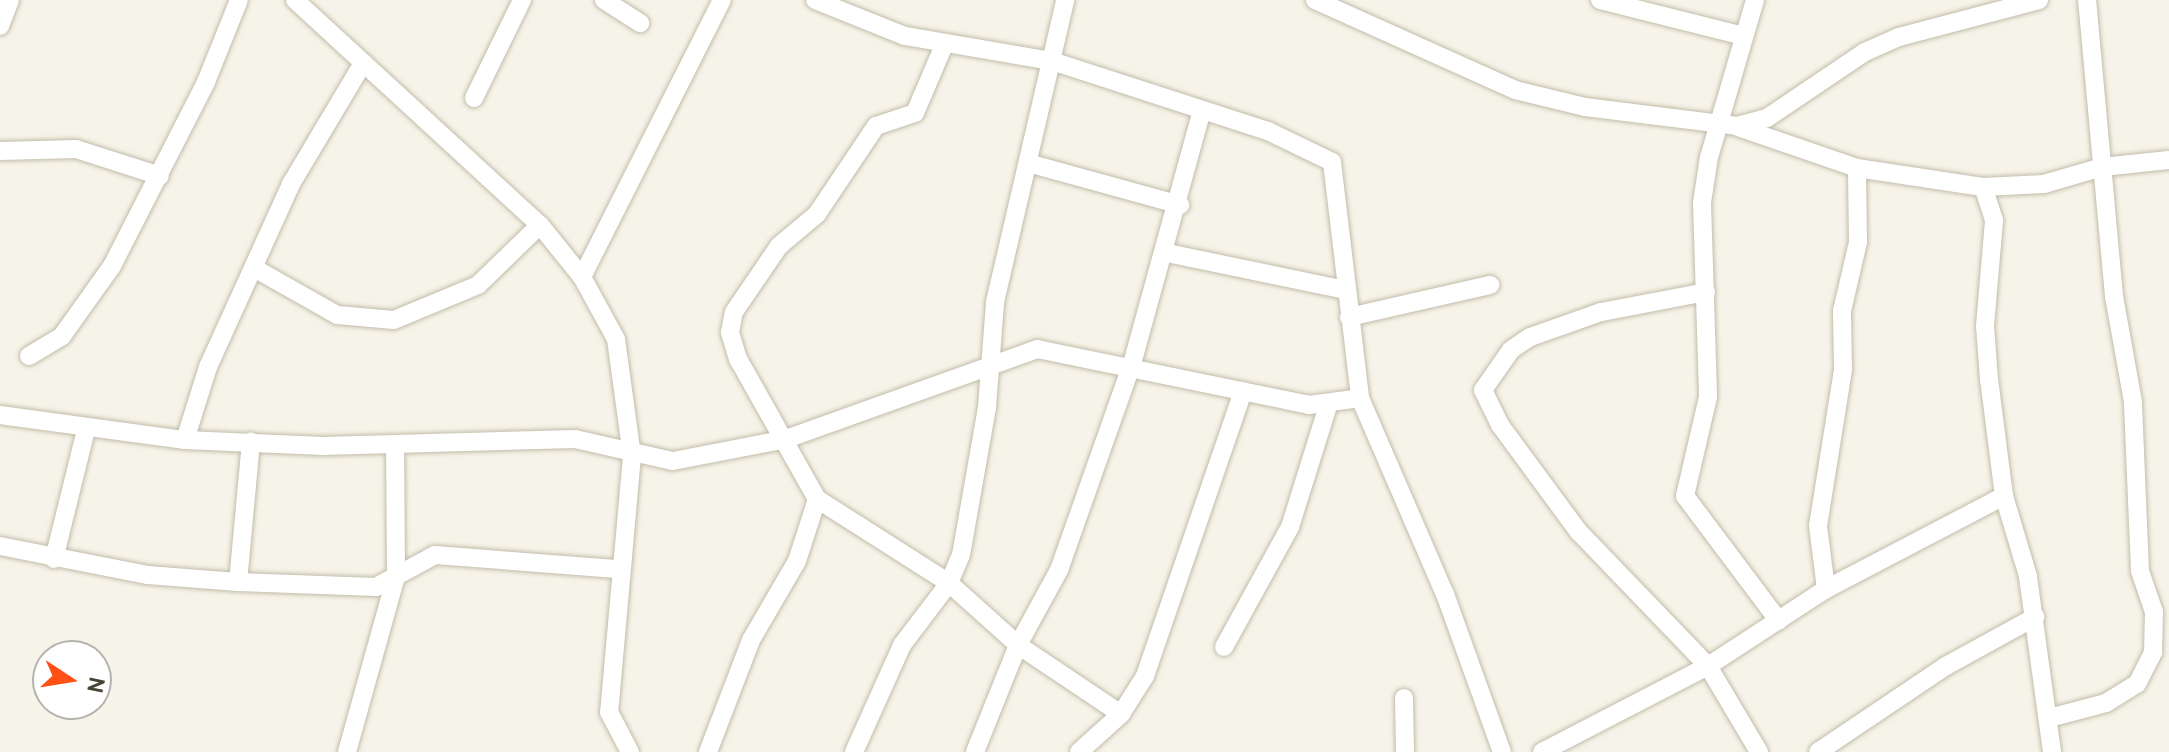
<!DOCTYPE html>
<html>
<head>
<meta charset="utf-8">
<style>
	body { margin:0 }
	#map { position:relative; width:2169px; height:752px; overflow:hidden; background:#f6f3e8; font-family:Overpass,sans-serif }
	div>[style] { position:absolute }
	.roads { filter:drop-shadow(0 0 2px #c2bcaa) drop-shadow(0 0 2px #c2bcaa) }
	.minor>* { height:18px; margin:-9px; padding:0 9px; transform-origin:9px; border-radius:9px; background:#fff }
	span { translate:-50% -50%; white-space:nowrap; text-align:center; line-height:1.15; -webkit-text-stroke:7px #fff; paint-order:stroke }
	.north { position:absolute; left:32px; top:640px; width:80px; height:80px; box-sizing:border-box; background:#fff; border:2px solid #b7b4af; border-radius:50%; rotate:102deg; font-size:22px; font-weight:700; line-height:32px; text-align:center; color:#4a4436 }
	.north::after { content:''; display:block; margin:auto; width:28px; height:36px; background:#ff5016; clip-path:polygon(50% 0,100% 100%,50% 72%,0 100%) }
</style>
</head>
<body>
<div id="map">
	<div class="roads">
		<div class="minor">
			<div style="left:295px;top:0;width:333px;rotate:42.6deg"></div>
			<div style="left:540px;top:225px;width:67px;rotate:51.1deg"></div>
			<div style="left:582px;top:277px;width:71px;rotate:61.3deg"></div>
			<div style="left:616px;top:339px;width:118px;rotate:82.2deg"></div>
			<div style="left:632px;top:456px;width:257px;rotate:95.1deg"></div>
			<div style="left:609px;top:712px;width:45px;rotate:62.3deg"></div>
			<div style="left:604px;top:0;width:43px;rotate:32.6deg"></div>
			<div style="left:815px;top:0;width:97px;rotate:21.8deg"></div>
			<div style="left:905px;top:36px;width:149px;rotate:9.7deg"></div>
			<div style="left:1052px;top:61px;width:227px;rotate:18deg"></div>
			<div style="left:1268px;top:131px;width:71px;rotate:25.8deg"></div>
			<div style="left:1332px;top:162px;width:238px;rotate:83.2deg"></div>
			<div style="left:1360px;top:398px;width:214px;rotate:66.6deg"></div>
			<div style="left:1445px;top:594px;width:168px;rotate:70.2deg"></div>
			<div style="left:1315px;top:0;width:219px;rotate:24.2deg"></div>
			<div style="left:1515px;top:90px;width:72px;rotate:13.7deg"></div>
			<div style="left:1585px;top:107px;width:153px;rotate:7.1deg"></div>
			<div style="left:1737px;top:126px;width:31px;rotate:-15deg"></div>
			<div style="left:1767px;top:118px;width:118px;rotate:-34deg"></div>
			<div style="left:1865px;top:52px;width:37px;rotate:-24deg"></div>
			<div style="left:1899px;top:37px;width:145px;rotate:-14.8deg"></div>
			<div style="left:1600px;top:0;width:147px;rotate:14.1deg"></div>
			<div style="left:1755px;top:0;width:164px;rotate:106.3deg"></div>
			<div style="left:1709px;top:157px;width:47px;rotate:98.7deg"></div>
			<div style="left:1702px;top:203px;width:194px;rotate:88.2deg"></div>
			<div style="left:1708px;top:397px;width:102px;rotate:103.1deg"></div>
			<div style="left:1685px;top:496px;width:156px;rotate:53.1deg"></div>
			<div style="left:0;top:26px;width:28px;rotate:-69deg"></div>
			<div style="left:474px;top:98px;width:109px;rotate:-63.9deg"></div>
			<div style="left:1738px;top:127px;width:126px;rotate:19deg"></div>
			<div style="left:1857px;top:168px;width:127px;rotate:8.6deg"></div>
			<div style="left:0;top:151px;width:76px;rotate:-1.5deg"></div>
			<div style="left:76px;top:149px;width:88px;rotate:17.8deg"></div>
			<div style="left:1028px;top:163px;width:158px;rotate:15.4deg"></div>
			<div style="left:1167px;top:253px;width:182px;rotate:11.7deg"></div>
			<div style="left:254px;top:268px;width:95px;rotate:29.5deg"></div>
			<div style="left:337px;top:315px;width:57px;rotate:5deg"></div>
			<div style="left:394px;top:320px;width:91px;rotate:-22.6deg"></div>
			<div style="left:478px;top:285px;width:86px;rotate:-44.1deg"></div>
			<div style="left:582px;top:277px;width:310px;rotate:-63.2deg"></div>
			<div style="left:1706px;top:292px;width:107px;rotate:169.2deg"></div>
			<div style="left:1601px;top:312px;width:75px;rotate:160.6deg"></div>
			<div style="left:1530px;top:337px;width:23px;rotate:146deg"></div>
			<div style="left:1511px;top:350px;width:49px;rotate:125deg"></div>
			<div style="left:1483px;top:390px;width:39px;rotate:64deg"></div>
			<div style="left:1500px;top:425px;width:133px;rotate:53.6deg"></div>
			<div style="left:1579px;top:532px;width:186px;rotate:46.1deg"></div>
			<div style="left:1708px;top:666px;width:100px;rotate:59.3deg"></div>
			<div style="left:1349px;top:317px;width:145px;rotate:-12.8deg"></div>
			<div style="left:29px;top:356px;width:39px;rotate:-31deg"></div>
			<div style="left:62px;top:336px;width:86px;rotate:-54.5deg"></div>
			<div style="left:112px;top:266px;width:207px;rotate:-62.9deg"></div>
			<div style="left:206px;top:82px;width:88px;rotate:-68.1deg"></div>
			<div style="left:0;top:415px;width:187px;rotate:7.7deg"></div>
			<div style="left:185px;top:440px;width:138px;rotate:2.5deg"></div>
			<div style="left:323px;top:446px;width:252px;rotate:-1.6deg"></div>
			<div style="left:575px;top:439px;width:100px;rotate:12.7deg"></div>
			<div style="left:673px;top:461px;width:115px;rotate:-11deg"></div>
			<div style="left:786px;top:439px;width:267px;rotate:-19.7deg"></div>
			<div style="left:1037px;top:349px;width:278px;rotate:11.6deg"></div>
			<div style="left:1309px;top:405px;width:51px;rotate:-7.8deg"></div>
			<div style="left:185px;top:440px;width:77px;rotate:-72.5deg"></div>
			<div style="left:208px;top:367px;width:201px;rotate:-65.6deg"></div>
			<div style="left:291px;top:184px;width:141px;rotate:-59.2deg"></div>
			<div style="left:817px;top:499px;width:156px;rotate:32.5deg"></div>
			<div style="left:949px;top:583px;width:93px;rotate:41.9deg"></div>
			<div style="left:1018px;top:645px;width:115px;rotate:111.9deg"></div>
			<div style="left:0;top:546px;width:151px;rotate:11.1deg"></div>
			<div style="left:148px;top:575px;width:90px;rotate:4.4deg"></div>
			<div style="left:238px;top:582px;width:138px;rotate:2.1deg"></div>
			<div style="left:376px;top:587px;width:67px;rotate:-28.5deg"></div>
			<div style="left:435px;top:555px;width:185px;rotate:4.4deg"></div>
			<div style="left:54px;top:559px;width:133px;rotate:-76.1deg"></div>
			<div style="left:238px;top:582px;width:141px;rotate:-84.7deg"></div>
			<div style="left:1826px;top:589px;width:64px;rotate:-97.2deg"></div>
			<div style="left:1818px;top:526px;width:158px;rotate:-80.9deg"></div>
			<div style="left:1843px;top:370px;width:59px;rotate:-91deg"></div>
			<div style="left:1842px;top:311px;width:71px;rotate:-76.9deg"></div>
			<div style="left:1858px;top:242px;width:74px;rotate:-90.8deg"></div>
			<div style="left:1224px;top:647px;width:137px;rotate:-61.2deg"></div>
			<div style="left:1290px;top:527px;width:127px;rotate:-72.6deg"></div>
			<div style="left:1404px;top:698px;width:54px;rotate:88.9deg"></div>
			<div style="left:1121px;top:714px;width:124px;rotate:-146.2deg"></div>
			<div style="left:1018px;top:645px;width:85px;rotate:-61.3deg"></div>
			<div style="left:1059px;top:570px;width:219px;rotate:-70.5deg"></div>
			<div style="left:1132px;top:364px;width:263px;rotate:-74.6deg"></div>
			<div style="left:2049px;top:718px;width:59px;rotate:-14.7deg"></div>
			<div style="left:2106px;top:703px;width:36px;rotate:-32deg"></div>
			<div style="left:2137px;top:684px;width:36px;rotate:-63deg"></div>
			<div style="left:2153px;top:652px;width:40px;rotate:-88.6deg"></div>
			<div style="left:2154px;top:612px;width:43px;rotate:-108.9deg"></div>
			<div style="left:2140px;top:571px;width:169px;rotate:-92.4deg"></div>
			<div style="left:2133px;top:402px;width:108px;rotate:-100.2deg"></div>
			<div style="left:2114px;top:296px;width:297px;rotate:-95.2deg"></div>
			<div style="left:347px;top:752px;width:182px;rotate:-74.4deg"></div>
			<div style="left:396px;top:577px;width:133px;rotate:-90.4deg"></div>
			<div style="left:708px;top:752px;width:120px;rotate:-69deg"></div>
			<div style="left:751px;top:640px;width:91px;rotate:-59.8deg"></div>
			<div style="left:797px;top:561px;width:65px;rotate:-72.1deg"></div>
			<div style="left:817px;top:499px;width:161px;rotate:-119.4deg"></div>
			<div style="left:738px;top:359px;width:28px;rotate:-107deg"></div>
			<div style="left:730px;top:332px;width:20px;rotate:-79deg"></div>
			<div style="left:734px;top:312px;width:80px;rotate:-55.7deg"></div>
			<div style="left:779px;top:246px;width:50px;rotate:-40.1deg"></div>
			<div style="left:817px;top:214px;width:106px;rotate:-56.2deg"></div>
			<div style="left:876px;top:126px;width:41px;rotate:-18.4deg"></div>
			<div style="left:915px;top:113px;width:74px;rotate:-66.9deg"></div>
			<div style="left:854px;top:752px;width:117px;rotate:-65.8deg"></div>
			<div style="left:902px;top:645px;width:78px;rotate:-52.8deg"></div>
			<div style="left:949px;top:583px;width:30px;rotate:-67deg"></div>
			<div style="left:961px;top:555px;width:150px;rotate:-80deg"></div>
			<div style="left:987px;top:407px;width:105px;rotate:-85.6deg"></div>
			<div style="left:995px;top:302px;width:310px;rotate:-76.9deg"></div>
			<div style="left:1079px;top:752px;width:57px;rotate:-42.1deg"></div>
			<div style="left:1121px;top:714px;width:45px;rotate:-57.7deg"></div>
			<div style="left:1145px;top:676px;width:301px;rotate:-71deg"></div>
			<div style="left:1542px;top:752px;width:187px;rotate:-27.4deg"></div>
			<div style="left:1708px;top:666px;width:141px;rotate:-33.1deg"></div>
			<div style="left:1826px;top:589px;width:201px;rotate:-27.6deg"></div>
			<div style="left:1818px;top:752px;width:154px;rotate:-33.9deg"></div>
			<div style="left:1946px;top:666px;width:102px;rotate:-28.8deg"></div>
			<div style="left:2052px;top:752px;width:178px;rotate:-97.8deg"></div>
			<div style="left:2028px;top:576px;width:84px;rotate:-106.7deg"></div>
			<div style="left:2004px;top:496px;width:118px;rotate:-97.3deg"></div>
			<div style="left:1989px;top:379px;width:53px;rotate:-94.3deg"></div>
			<div style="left:1985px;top:326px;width:106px;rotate:-85.1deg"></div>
			<div style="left:1994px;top:220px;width:35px;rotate:-108deg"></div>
			<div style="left:1983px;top:187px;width:61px;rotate:-2.8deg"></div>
			<div style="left:2044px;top:184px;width:60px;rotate:-16.3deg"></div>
			<div style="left:2102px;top:167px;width:67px;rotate:-6deg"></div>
		</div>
	</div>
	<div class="north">N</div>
</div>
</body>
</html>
